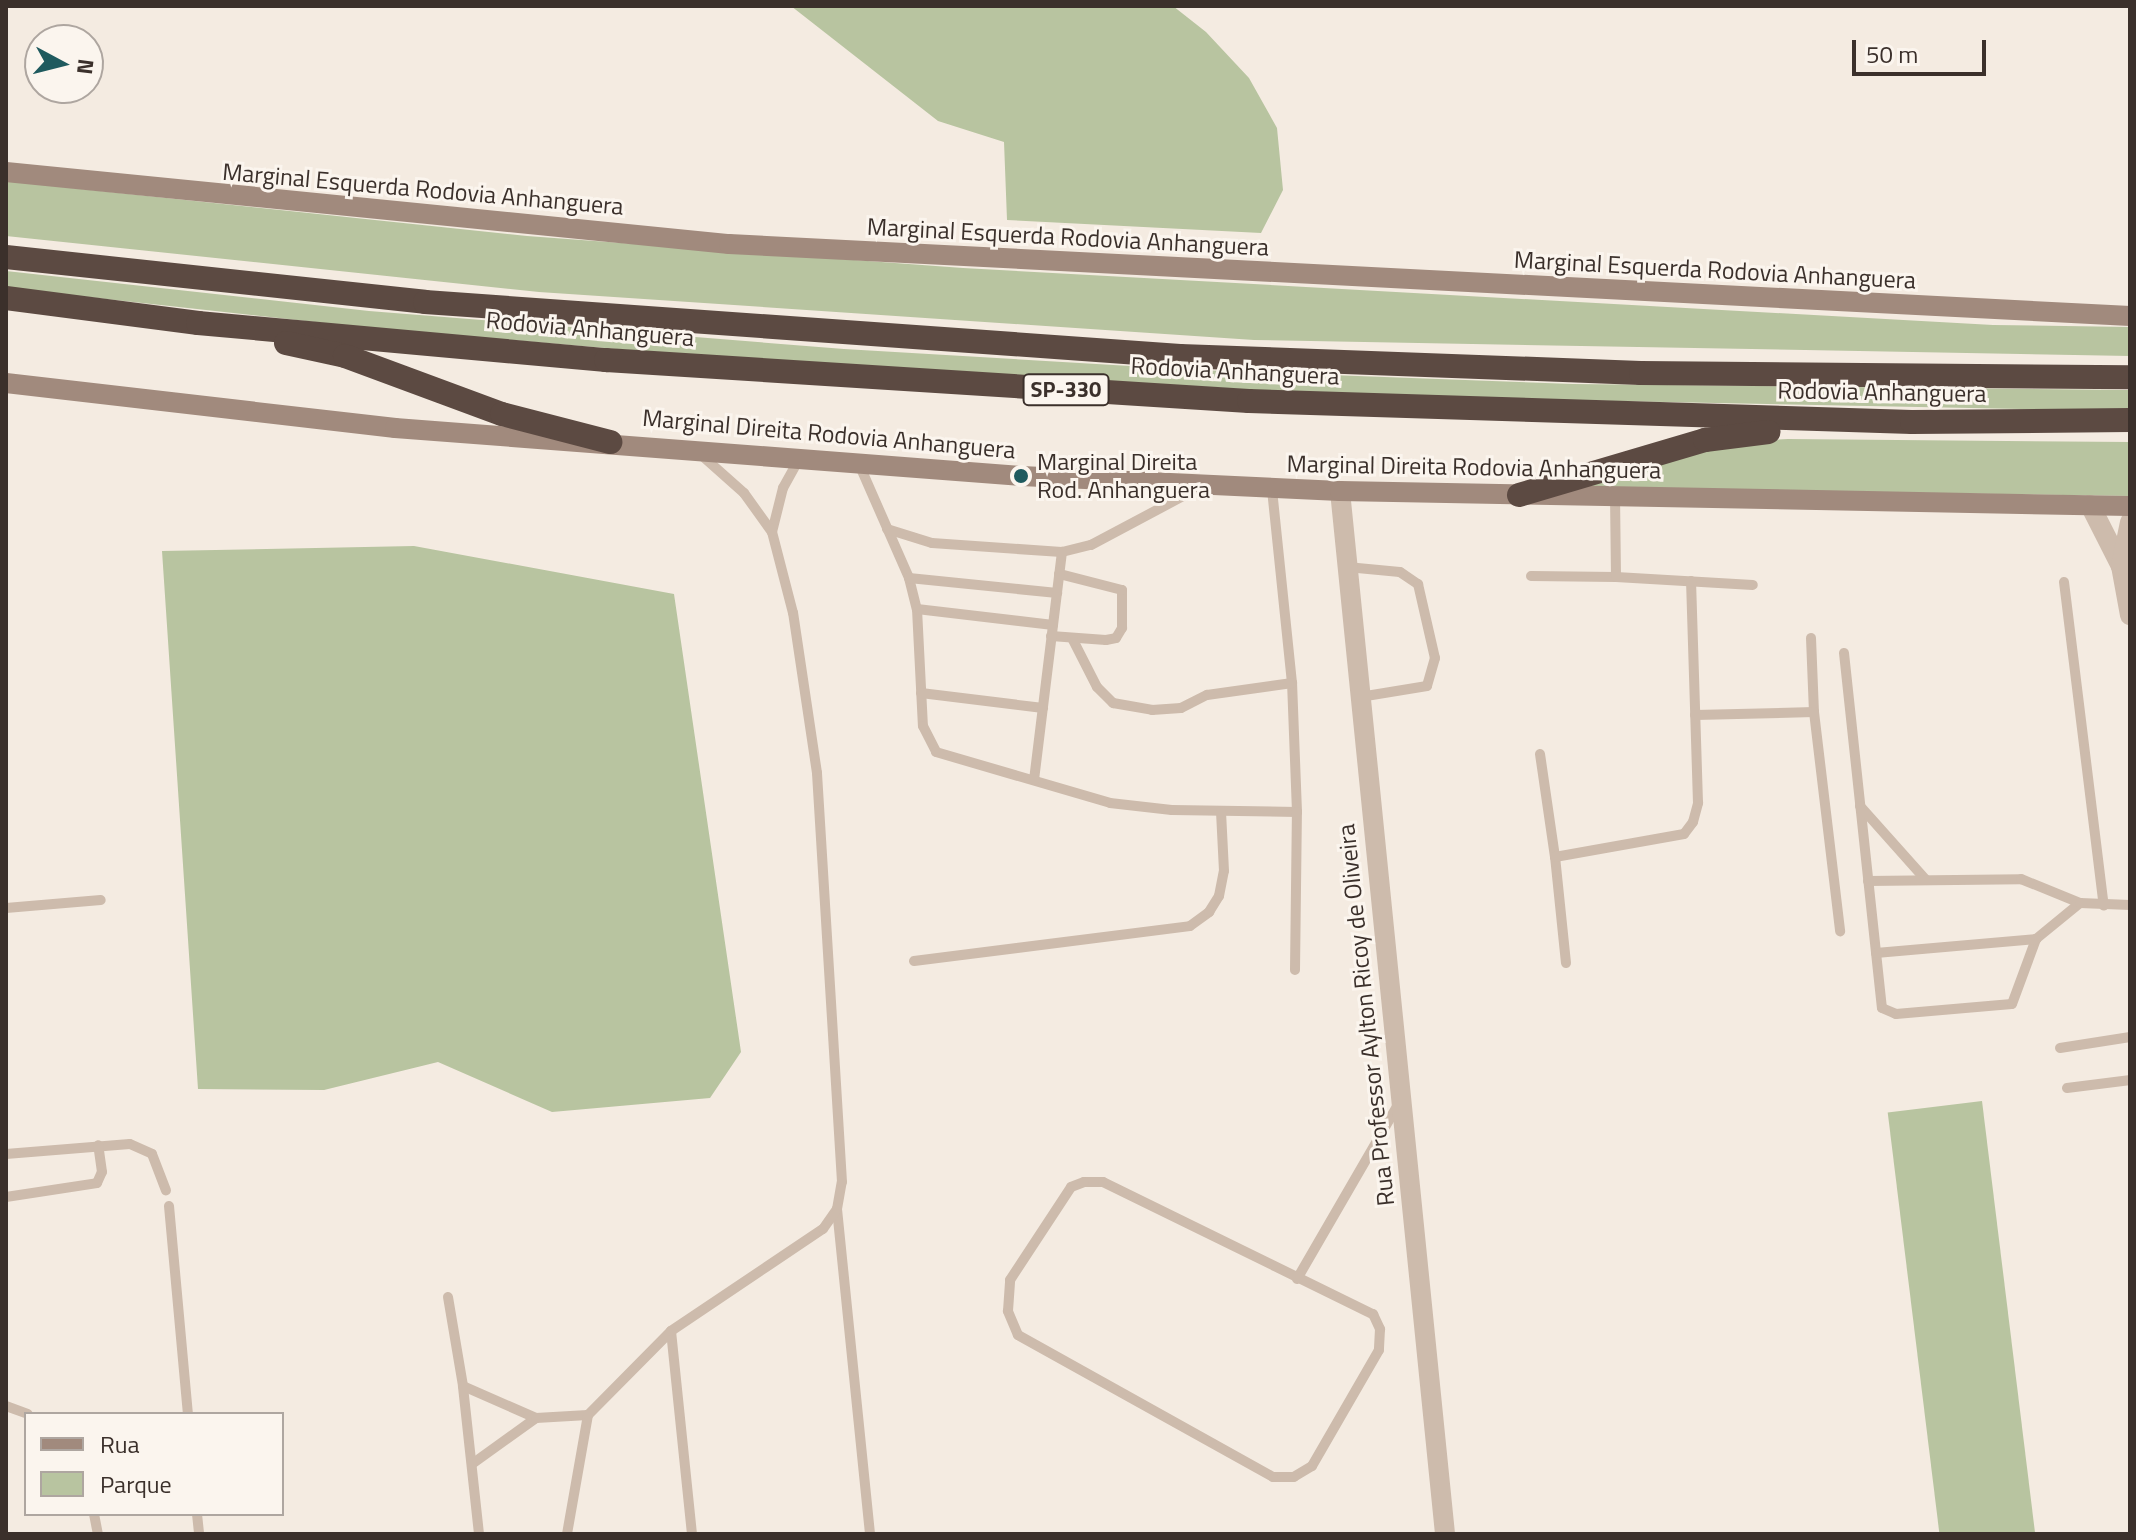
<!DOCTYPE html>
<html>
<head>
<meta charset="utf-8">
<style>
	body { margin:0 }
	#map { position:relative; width:2136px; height:1540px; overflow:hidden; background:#f4ebe1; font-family:"Titillium Web",sans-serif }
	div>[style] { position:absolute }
	.green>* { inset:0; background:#b8c4a0; transform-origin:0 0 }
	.lane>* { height:10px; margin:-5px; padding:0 5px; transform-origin:5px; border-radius:5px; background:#cdbbac }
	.street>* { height:20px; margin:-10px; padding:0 10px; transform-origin:10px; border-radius:10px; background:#cdbbac }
	.secondary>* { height:20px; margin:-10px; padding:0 10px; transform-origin:10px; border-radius:10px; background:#a18a7d }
	.highway>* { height:24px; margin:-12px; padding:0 12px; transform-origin:12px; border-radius:12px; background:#5c4a42 }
	.dots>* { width:22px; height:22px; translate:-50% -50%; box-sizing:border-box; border:4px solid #fbf5ee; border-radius:50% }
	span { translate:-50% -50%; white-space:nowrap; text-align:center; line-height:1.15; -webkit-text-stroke:6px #fbf5ee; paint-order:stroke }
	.shield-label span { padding:2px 6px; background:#fbf5ee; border:2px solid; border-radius:6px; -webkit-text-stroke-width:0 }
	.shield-label { font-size:22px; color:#3b302b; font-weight:700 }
	.street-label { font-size:24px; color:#3b302b }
	.poi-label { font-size:24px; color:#3b302b }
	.left { translate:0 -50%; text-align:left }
	.frame { position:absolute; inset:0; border:8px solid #3b302b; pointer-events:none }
	.legend { position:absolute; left:24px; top:1412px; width:260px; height:104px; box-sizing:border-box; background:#fbf5ee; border:2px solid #aea6a0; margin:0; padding:10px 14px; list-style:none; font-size:24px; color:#3b302b }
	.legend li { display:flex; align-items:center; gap:16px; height:40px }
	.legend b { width:40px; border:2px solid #aea6a0 }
	.north { position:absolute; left:24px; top:24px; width:80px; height:80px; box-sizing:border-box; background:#fbf5ee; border:2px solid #aea6a0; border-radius:50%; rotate:97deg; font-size:22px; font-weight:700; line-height:32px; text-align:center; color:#3b302b }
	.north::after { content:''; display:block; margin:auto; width:28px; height:36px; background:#1f5a5e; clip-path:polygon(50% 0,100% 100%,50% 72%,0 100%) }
	.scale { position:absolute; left:1852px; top:40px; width:134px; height:36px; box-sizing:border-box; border:4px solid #3b302b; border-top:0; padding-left:10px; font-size:24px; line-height:28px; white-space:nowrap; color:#3b302b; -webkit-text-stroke:6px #fbf5ee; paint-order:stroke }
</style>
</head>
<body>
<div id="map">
	<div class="green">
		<div style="clip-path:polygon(791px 6px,1173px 6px,1206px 32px,1249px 78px,1277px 128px,1283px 190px,1261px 233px,1007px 220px,1004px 142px,938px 121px)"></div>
		<div style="clip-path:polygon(6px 181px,527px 236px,963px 268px,1993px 325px,2130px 327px,2130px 356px,1254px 340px,539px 292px,6px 236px)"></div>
		<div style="clip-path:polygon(6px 271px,369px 311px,844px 349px,1198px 370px,1573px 384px,2130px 390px,2130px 411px,1352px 396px,688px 355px,369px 328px,6px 288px)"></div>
		<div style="clip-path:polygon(1788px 439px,2130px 442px,2130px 496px,1590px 488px,1594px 481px,1625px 471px,1748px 441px)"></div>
		<div style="clip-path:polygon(414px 546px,674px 594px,741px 1052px,710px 1098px,552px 1112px,438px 1062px,324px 1090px,198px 1089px,162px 551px)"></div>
		<div style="left:1982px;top:1101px;width:436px;height:95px;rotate:83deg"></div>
	</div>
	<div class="lane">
		<div style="left:859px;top:464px;width:124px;rotate:66.3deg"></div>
		<div style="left:909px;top:578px;width:32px;rotate:76deg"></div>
		<div style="left:917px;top:609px;width:117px;rotate:87.1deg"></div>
		<div style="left:923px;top:726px;width:29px;rotate:63deg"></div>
		<div style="left:936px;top:752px;width:181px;rotate:16.3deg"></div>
		<div style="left:1110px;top:803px;width:62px;rotate:6.4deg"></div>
		<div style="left:1172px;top:810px;width:125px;rotate:0.9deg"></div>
		<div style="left:1297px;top:812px;width:129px;rotate:-92.2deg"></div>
		<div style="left:1292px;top:683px;width:195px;rotate:-95.9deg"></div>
		<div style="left:887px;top:529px;width:47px;rotate:17.3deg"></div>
		<div style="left:932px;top:543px;width:130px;rotate:4deg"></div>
		<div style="left:1062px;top:552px;width:30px;rotate:-14deg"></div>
		<div style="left:1091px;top:545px;width:121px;rotate:-28deg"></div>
		<div style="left:772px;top:532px;width:45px;rotate:-76deg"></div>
		<div style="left:783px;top:488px;width:33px;rotate:-61deg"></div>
		<div style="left:1347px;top:567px;width:53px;rotate:5.4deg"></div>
		<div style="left:1400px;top:572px;width:22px;rotate:34deg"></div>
		<div style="left:1418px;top:584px;width:76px;rotate:77.1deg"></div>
		<div style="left:1435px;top:658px;width:29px;rotate:106deg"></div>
		<div style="left:1427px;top:686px;width:68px;rotate:170.7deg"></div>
		<div style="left:1531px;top:576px;width:85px;rotate:0.7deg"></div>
		<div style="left:1616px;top:577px;width:81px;rotate:-90.7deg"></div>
		<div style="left:1616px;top:577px;width:137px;rotate:3.3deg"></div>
		<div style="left:909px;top:578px;width:149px;rotate:5.8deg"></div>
		<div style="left:2064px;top:582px;width:326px;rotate:83deg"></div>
		<div style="left:917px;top:609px;width:137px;rotate:6.7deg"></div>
		<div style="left:1051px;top:636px;width:55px;rotate:4.2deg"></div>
		<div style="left:1106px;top:640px;width:10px;rotate:-11deg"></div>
		<div style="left:1116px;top:638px;width:12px;rotate:-59deg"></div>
		<div style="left:1122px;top:628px;width:38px;rotate:-90deg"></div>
		<div style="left:1122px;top:590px;width:65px;rotate:-165.7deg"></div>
		<div style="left:1072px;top:638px;width:55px;rotate:63deg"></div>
		<div style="left:1097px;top:687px;width:23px;rotate:45deg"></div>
		<div style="left:1113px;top:703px;width:40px;rotate:10deg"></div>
		<div style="left:1152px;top:710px;width:29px;rotate:-4deg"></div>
		<div style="left:1181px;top:708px;width:29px;rotate:-27deg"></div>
		<div style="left:1207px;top:695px;width:86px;rotate:-8deg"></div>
		<div style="left:1811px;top:638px;width:74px;rotate:87.7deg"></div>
		<div style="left:1844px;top:653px;width:357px;rotate:83.9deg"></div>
		<div style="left:1882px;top:1008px;width:15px;rotate:23deg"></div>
		<div style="left:1896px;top:1014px;width:116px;rotate:-4.9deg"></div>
		<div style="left:2012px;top:1004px;width:69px;rotate:-69.7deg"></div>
		<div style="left:2036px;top:939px;width:57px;rotate:-39.3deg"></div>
		<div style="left:921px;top:693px;width:123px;rotate:7deg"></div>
		<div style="left:1695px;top:715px;width:119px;rotate:-1.4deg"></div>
		<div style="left:1814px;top:712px;width:221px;rotate:83.2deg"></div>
		<div style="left:1540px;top:754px;width:104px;rotate:81.7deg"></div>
		<div style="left:1034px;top:780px;width:230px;rotate:-83deg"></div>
		<div style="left:1860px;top:806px;width:99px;rotate:48.3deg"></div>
		<div style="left:1868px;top:881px;width:153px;rotate:-0.7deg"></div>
		<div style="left:2021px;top:879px;width:64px;rotate:22.1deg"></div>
		<div style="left:2080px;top:903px;width:50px;rotate:2.3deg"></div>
		<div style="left:6px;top:908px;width:95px;rotate:-4.8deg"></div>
		<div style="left:1876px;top:953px;width:161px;rotate:-5deg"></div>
		<div style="left:914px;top:961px;width:278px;rotate:-7.2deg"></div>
		<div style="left:1190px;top:926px;width:24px;rotate:-36deg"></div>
		<div style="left:1209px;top:912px;width:19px;rotate:-58deg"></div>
		<div style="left:1219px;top:896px;width:25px;rotate:-79deg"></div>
		<div style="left:1224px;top:871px;width:60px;rotate:-92.9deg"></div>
		<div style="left:1566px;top:963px;width:107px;rotate:-95.9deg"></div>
		<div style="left:1555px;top:857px;width:131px;rotate:-10.1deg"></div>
		<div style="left:1684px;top:834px;width:15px;rotate:-53deg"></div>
		<div style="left:1693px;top:822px;width:20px;rotate:-75deg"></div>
		<div style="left:1698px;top:803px;width:222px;rotate:-91.8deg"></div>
		<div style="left:1295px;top:970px;width:158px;rotate:-89.3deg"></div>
		<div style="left:2060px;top:1048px;width:71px;rotate:-8.9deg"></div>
		<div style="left:2067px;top:1088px;width:64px;rotate:-7.2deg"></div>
		<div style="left:6px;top:1154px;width:124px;rotate:-4.6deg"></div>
		<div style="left:130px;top:1144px;width:24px;rotate:24deg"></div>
		<div style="left:152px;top:1154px;width:39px;rotate:69deg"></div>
		<div style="left:1084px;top:1182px;width:19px"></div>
		<div style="left:1103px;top:1182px;width:301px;rotate:26.1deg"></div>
		<div style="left:1373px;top:1314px;width:17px;rotate:65deg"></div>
		<div style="left:1380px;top:1329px;width:21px;rotate:93deg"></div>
		<div style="left:1379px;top:1350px;width:134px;rotate:120deg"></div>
		<div style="left:1312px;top:1466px;width:21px;rotate:149deg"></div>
		<div style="left:1294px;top:1477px;width:21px;rotate:180deg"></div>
		<div style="left:1273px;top:1477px;width:292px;rotate:-150.9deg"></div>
		<div style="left:1018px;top:1335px;width:26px;rotate:-113deg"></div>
		<div style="left:1008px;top:1311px;width:31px;rotate:-86deg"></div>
		<div style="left:1010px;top:1280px;width:111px;rotate:-56.7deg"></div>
		<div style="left:1071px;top:1187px;width:14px;rotate:-21deg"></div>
		<div style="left:6px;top:1197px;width:92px;rotate:-8.7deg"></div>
		<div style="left:97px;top:1183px;width:12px;rotate:-66deg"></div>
		<div style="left:102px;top:1172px;width:27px;rotate:-98deg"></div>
		<div style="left:169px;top:1206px;width:209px;rotate:84.8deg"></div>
		<div style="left:837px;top:1209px;width:327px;rotate:84.2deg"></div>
		<div style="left:1297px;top:1279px;width:201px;rotate:-59.9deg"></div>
		<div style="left:448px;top:1297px;width:90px;rotate:80.4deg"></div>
		<div style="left:671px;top:1331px;width:204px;rotate:84.1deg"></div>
		<div style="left:6px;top:1406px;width:23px;rotate:20deg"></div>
		<div style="left:472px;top:1464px;width:79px;rotate:-35.7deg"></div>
		<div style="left:94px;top:1514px;width:20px;rotate:79deg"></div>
		<div style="left:197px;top:1514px;width:20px;rotate:84deg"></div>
		<div style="left:479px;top:1534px;width:149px;rotate:-96.2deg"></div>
		<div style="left:463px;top:1386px;width:80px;rotate:23.7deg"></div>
		<div style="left:536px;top:1418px;width:52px;rotate:-3.3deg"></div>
		<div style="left:567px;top:1534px;width:121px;rotate:-80deg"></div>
		<div style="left:588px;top:1415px;width:118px;rotate:-45.3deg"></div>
		<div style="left:671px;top:1331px;width:183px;rotate:-33.9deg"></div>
		<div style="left:823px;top:1229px;width:24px;rotate:-55deg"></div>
		<div style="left:837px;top:1209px;width:27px;rotate:-80deg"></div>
		<div style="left:842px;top:1182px;width:410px;rotate:-93.5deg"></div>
		<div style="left:817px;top:773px;width:162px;rotate:-98.5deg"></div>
		<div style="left:793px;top:613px;width:84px;rotate:-104.5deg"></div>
		<div style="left:772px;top:532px;width:48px;rotate:-125.7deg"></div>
		<div style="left:744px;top:493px;width:59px;rotate:-138.4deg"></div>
	</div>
	<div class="street">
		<div style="left:1340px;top:491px;width:1048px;rotate:84.25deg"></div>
		<div style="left:2090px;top:505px;width:68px;rotate:63.1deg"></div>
		<div style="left:2121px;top:566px;width:50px;rotate:79.6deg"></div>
		<div style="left:2121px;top:566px;width:45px;rotate:-78.4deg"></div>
	</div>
	<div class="secondary">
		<div style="left:6px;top:172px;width:727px;rotate:5.69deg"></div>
		<div style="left:729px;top:244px;width:1403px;rotate:2.94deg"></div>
		<div style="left:6px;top:383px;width:392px;rotate:6.6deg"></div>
		<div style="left:395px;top:428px;width:628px;rotate:4.38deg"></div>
		<div style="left:1021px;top:476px;width:319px;rotate:2.7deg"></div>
		<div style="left:1340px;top:491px;width:790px;rotate:1.09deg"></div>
	</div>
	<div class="highway">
		<div style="left:6px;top:257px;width:421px;rotate:6.1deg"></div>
		<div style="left:425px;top:302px;width:757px;rotate:4.09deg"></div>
		<div style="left:1180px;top:356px;width:461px;rotate:2.1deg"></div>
		<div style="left:1641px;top:373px;width:489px;rotate:0.5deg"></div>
		<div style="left:6px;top:298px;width:194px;rotate:7.4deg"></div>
		<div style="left:198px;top:323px;width:410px;rotate:5.2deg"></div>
		<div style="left:606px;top:360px;width:644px;rotate:3.65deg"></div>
		<div style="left:1249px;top:401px;width:663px;rotate:1.81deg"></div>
		<div style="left:1912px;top:422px;width:218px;rotate:-0.5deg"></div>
		<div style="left:286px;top:343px;width:60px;rotate:12.4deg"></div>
		<div style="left:345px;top:356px;width:167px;rotate:20.3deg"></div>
		<div style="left:502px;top:414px;width:112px;rotate:14.5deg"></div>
		<div style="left:1519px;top:495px;width:194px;rotate:-16.5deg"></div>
		<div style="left:1705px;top:440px;width:64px;rotate:-7.2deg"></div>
	</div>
	<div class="dots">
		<div style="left:1021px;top:476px;background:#1f5a5e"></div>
	</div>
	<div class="shield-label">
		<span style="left:1066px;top:390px">SP-330</span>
	</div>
	<div class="street-label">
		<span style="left:423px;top:189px;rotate:5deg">Marginal Esquerda Rodovia Anhanguera</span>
		<span style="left:1068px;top:237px;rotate:3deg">Marginal Esquerda Rodovia Anhanguera</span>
		<span style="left:1715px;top:270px;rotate:3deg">Marginal Esquerda Rodovia Anhanguera</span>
		<span style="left:590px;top:329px;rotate:5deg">Rodovia Anhanguera</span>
		<span style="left:1235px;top:371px;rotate:3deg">Rodovia Anhanguera</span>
		<span style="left:1882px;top:392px;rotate:1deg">Rodovia Anhanguera</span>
		<span style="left:829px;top:434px;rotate:5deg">Marginal Direita Rodovia Anhanguera</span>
		<span style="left:1474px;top:467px;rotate:1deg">Marginal Direita Rodovia Anhanguera</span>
		<span style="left:1366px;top:1015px;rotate:-96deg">Rua Professor Aylton Ricoy de Oliveira</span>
	</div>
	<div class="poi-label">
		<span class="left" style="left:1037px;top:476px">Marginal Direita<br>Rod. Anhanguera</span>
	</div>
	<div class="frame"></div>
	<ul class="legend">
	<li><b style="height:10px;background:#a18a7d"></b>Rua</li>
	<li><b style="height:22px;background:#b8c4a0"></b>Parque</li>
	</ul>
	<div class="north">N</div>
	<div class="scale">50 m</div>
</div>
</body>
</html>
